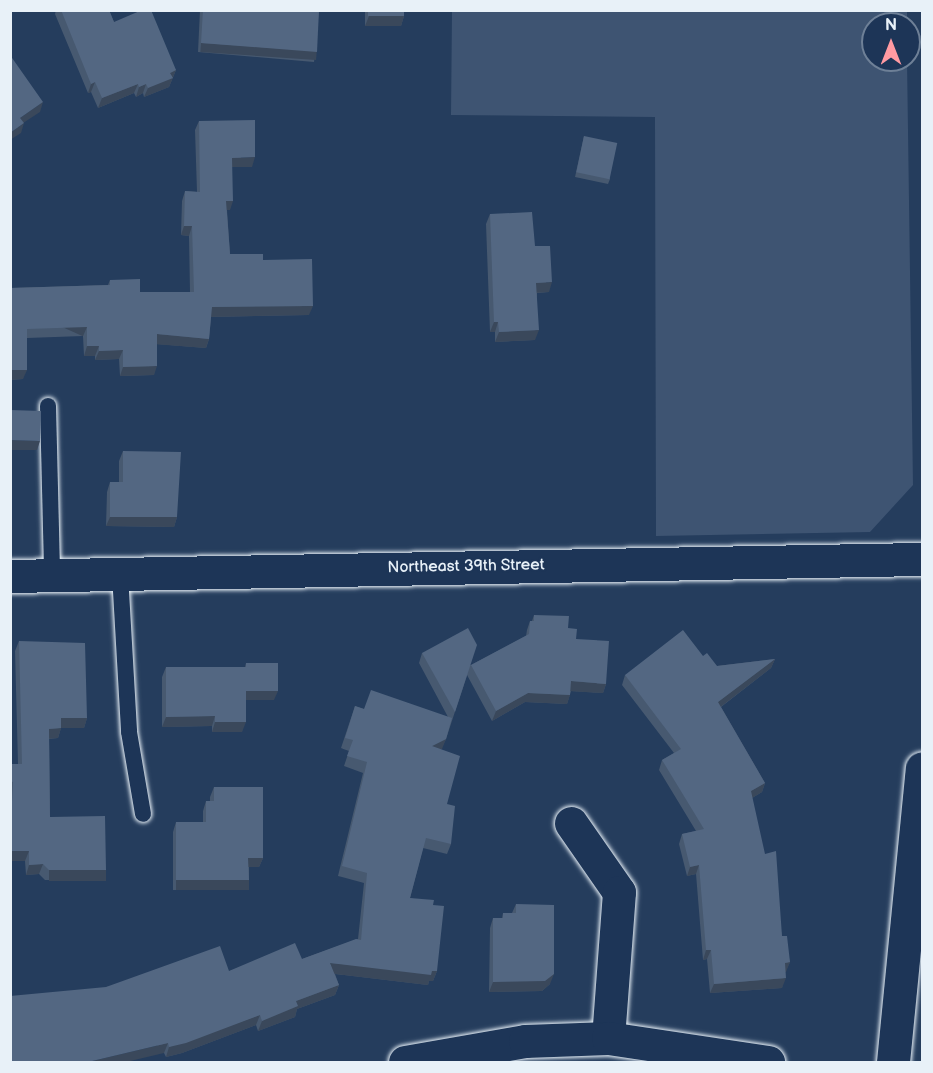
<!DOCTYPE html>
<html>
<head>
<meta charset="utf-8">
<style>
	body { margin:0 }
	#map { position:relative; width:933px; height:1073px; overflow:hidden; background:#253d5d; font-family:"Balsamiq Sans",sans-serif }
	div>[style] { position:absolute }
	.green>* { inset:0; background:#3e5472 }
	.roads { filter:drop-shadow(0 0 2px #e8f1f8) drop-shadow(0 0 2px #e8f1f8) }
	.service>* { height:16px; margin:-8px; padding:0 8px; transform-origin:8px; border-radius:8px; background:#1d3557 }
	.minor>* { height:33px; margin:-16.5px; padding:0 16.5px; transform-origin:16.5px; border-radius:16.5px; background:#1d3557 }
	.tertiary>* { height:33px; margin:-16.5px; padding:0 16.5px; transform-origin:16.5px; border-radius:16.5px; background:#1d3557 }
	.wall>* { inset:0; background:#475970 }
	.shaded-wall>* { inset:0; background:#3a485b; transform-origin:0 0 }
	.building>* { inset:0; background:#536782; transform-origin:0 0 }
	span { translate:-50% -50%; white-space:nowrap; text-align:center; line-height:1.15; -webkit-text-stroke:4.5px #1d3557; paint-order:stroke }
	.street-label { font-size:16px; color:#e8f1f8 }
	.frame { position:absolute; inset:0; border:12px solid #e8f1f8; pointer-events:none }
	.north { position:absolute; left:861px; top:12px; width:60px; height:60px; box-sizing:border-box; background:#1d3557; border:2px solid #6e8097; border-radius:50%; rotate:0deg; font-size:16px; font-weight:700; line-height:24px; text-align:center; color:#e8f1f8 }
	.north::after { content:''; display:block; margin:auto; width:21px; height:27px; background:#ff9aa2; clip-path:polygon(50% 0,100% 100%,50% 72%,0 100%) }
</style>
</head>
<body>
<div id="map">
	<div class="green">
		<div style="clip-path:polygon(452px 11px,907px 11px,907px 24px,873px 24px,873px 60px,907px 60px,913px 485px,870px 532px,656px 536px,655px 117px,451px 115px)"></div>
	</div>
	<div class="roads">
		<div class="service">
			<div style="left:48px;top:406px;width:169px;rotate:88.6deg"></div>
			<div style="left:120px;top:574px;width:158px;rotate:86.7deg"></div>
			<div style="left:129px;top:732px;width:83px;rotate:80.3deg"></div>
		</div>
		<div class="minor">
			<div style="left:10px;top:576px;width:912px;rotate:-1.07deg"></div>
			<div style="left:571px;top:823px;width:84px;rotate:55.2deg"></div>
			<div style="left:619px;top:892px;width:146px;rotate:94.3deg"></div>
			<div style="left:405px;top:1062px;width:122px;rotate:-9.9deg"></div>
			<div style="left:525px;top:1041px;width:83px;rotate:-2.1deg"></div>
			<div style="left:608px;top:1038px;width:162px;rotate:8.5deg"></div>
		</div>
		<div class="tertiary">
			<div style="left:893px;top:1062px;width:295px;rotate:-84.4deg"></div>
		</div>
	</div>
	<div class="wall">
		<div style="clip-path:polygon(56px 10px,109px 10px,114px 22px,176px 70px,169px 87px,144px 97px,143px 93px,136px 97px,134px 93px,98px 108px,91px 92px,88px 93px,55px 14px)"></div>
		<div style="clip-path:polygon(200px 10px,319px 10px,314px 62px,198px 52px)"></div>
		<div style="clip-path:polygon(365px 10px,416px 10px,415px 12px,404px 12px,404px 16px,401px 26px,365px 26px)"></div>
		<div style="clip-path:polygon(199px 121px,252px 167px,232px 167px,230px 210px,227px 210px,230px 254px,263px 260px,309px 315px,211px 317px,209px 339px,206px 348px,157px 344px,154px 375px,120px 376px,119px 359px,95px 360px,95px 356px,84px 356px,83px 336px,27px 338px,23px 379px,10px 380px,10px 288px,108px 285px,110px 280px,140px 292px,190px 292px,189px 236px,181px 235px,182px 201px,185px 191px,197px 192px,195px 130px)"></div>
		<div style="clip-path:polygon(584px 136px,610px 179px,608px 184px,575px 177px)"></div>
		<div style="clip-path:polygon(490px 214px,535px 246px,549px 292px,537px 293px,535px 340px,495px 342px,495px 332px,490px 332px,486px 224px)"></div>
		<div style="clip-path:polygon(123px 451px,177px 517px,174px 527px,106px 526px,107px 492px,110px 482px,119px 482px,119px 461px)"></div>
		<div style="clip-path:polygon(534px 615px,568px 628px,606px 684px,603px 693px,571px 691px,567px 704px,525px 702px,492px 721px,467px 675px,446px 739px,441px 749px,451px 844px,447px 854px,423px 848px,410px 898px,433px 905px,437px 971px,433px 981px,429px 981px,428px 985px,335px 974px,339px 985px,335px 995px,297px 1009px,295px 1017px,258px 1031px,256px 1025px,182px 1053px,166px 1057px,164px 1053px,106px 987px,229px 971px,302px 959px,358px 939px,364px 883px,338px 876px,363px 773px,344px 766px,349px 751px,341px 748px,355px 706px,364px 709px,448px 717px,419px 663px,422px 653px,471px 665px,526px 636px,527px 630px,530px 621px,532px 621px)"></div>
		<div style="clip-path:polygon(19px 641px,87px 718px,84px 728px,61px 728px,58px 738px,49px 739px,50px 817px,102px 880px,45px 880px,39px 874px,26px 875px,25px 861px,10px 861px,10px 764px,18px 764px,15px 651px)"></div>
		<div style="clip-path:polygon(703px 656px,717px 666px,775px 659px,771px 668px,721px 707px,765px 783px,762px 792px,752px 798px,782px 936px,790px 962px,785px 972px,782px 988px,710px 993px,707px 959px,703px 960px,696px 874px,687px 876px,679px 844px,682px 834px,696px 831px,659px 770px,662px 760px,674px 753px,622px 685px,625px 675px)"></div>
		<div style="clip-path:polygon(246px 663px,274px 700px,246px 700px,242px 732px,212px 732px,212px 726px,162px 727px,162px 677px,166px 667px,245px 667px)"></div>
		<div style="clip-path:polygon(214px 787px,263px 858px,259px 867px,249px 867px,249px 880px,246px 890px,173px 890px,173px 832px,176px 822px,203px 822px,203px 811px,206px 801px,210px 801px,210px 797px)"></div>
		<div style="clip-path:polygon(516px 904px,550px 984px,542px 991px,489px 992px,490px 928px,493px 918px,502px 918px,503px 913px,512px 913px)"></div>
	</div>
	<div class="shaded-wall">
		<div style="left:401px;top:10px;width:15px;height:2px"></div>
		<div style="clip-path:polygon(369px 16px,404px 16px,401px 26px,365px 26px)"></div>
		<div style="left:201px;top:43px;width:116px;height:9px;rotate:4deg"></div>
		<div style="clip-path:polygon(176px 70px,169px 87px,144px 97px,148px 88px,170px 73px)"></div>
		<div style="clip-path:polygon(95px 82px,91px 92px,88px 93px,91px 84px)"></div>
		<div style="clip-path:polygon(138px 84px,134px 93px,98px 108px,102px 98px)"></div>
		<div style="clip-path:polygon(146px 84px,143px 93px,136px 97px,139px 87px)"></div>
		<div style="clip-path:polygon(43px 102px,40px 112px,17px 127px,20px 118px)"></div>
		<div style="clip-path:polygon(24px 123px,21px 133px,10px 140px,10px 133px)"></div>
		<div style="clip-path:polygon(255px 157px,252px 167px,228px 167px,232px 158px)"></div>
		<div style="clip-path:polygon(226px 201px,233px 201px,230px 210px,223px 210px)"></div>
		<div style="clip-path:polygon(184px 226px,192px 226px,189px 236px,181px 235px)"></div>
		<div style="clip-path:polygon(552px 282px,549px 292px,532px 293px,536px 283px)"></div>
		<div style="clip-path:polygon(313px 306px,309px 315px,208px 317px,212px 307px)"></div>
		<div style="clip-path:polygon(494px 322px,498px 322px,495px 332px,490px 332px)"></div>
		<div style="left:87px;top:327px;width:10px;height:60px;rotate:114deg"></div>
		<div style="clip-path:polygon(539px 330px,535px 340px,495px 342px,499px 332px)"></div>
		<div style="clip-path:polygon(157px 334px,209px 339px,206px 348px,153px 344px)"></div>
		<div style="clip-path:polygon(87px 346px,99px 346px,95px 356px,84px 356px)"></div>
		<div style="clip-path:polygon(123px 350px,119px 359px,95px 360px,99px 351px)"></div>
		<div style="clip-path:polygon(157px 366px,154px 375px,120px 376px,123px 367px)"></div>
		<div style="clip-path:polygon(10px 370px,27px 370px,23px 379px,10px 380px)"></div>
		<div style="clip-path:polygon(10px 440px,40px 441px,37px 450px,10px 450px)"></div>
		<div style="clip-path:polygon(110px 517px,177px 517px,174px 527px,106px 526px)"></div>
		<div style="clip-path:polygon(775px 659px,771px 668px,714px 712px,718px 702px)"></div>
		<div style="clip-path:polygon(571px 681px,606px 684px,603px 693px,568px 691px)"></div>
		<div style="clip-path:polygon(246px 691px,278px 691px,274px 700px,243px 700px)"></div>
		<div style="clip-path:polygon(528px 693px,570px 695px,567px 704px,525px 702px,492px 721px,496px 711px)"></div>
		<div style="clip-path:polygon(215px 716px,212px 726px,162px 727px,166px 717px)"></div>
		<div style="clip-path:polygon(61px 718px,87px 718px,84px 728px,58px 728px)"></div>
		<div style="clip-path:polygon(215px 722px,246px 722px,242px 732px,212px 732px)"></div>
		<div style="clip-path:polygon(61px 728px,58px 738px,45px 739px,49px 729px)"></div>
		<div style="clip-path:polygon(446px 739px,442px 749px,429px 756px,432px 746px)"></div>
		<div style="clip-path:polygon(765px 783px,762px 792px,747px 801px,751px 791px)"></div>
		<div style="clip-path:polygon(10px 851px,29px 851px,25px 861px,10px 861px)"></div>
		<div style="clip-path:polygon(248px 858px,263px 858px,259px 867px,245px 867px)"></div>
		<div style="clip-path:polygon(43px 864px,39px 874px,26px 875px,29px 865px)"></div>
		<div style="clip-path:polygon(699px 865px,696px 874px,687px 876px,690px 867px)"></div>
		<div style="left:49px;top:870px;width:57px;height:11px"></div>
		<div style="left:176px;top:880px;width:73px;height:10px"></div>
		<div style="clip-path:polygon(706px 950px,711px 950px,707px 959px,703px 960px)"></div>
		<div style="clip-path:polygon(790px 962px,786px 972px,781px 973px,785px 963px)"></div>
		<div style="clip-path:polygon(330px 963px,432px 971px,437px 971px,433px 981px,429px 981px,428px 985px,327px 973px)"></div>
		<div style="clip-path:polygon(554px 974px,550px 984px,542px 991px,489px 992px,493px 982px)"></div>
		<div style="clip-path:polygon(786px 978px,782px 988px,710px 993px,714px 984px)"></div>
		<div style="clip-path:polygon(339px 985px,335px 995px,297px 1009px,295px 1017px,258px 1031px,262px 1021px,296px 1001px)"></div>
		<div style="clip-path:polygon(260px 1015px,256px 1025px,182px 1053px,166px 1057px,169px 1047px)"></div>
		<div style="clip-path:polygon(168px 1043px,164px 1053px,126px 1062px,88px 1062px)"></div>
	</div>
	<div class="building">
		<div style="clip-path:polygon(61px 10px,109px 10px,114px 22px,142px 10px,151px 10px,176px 70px,170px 73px,173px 78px,148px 88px,146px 84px,139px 87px,138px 84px,102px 98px,95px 82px,91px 84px)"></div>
		<div style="clip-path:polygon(203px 10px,319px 10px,317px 52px,201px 43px)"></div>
		<div style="left:368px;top:10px;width:36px;height:6px"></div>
		<div style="clip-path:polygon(10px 55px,43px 102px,20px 118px,24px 123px,10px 133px)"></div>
		<div style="clip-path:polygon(255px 120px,255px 157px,232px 158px,233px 201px,226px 201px,230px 254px,263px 254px,263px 260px,312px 259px,313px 306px,212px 307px,209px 339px,157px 334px,157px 366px,123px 367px,123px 350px,99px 351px,99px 346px,87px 346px,87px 327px,27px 329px,27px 370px,10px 370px,10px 288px,110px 285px,110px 280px,140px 279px,140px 292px,194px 292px,192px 226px,184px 226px,185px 191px,200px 192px,199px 121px)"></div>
		<div style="left:584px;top:136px;width:34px;height:37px;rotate:12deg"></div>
		<div style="clip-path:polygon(532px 212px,535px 246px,550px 246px,552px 282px,536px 283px,539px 330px,499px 332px,498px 322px,494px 322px,490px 214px)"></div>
		<div style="left:10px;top:410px;width:31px;height:30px;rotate:2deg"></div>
		<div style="clip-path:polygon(123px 451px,181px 452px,177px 517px,110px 517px,110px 482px,123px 482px)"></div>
		<div style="clip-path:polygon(534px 615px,569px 616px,568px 628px,577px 629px,576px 639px,609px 641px,606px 684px,571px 681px,570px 695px,528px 693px,496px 711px,471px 665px,529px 634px,530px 621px,534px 621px)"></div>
		<div style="clip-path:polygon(468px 628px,477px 645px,455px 712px,422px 653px)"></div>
		<div style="clip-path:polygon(683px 630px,703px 656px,707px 653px,717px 666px,775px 659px,718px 702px,765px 783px,751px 791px,765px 854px,776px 851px,782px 936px,787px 936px,790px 962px,785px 963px,786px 978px,714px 984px,711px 950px,706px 950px,699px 865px,690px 867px,682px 834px,704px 829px,662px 760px,681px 749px,625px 675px)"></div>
		<div style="clip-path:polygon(19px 641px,85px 643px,87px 718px,61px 718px,61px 728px,49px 729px,50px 817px,105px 816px,106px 870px,49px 870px,43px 864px,29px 865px,29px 851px,10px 851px,10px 821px,11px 821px,13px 782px,10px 781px,10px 764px,22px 764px)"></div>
		<div style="left:246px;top:663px;width:32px;height:28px"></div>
		<div style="clip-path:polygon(166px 667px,246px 667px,246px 722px,215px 722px,215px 716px,166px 717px)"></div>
		<div style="clip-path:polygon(371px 690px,452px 718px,446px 739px,432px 746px,460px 756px,447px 804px,455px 806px,451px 844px,426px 838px,410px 898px,434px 900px,433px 905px,444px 906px,437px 971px,432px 971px,431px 975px,330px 963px,339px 985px,296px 1001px,298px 1006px,262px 1021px,260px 1015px,186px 1043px,169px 1047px,168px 1043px,88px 1062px,10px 1062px,10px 996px,106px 987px,220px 946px,229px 971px,295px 943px,302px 959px,356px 939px,361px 940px,367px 873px,342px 866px,367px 762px,347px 756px,353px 740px,345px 738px,355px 706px,364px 709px)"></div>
		<div style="clip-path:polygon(214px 787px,263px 787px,263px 858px,248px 858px,249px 880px,176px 880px,176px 822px,206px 822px,206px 801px,214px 801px)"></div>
		<div style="clip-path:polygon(516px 904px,554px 905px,554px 974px,545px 981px,493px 982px,493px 918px,503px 918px,503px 913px,516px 913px)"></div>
	</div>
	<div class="street-label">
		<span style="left:466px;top:567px;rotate:-1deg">Northeast 39th Street</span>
	</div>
	<div class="frame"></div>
	<div class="north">N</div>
</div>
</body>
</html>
